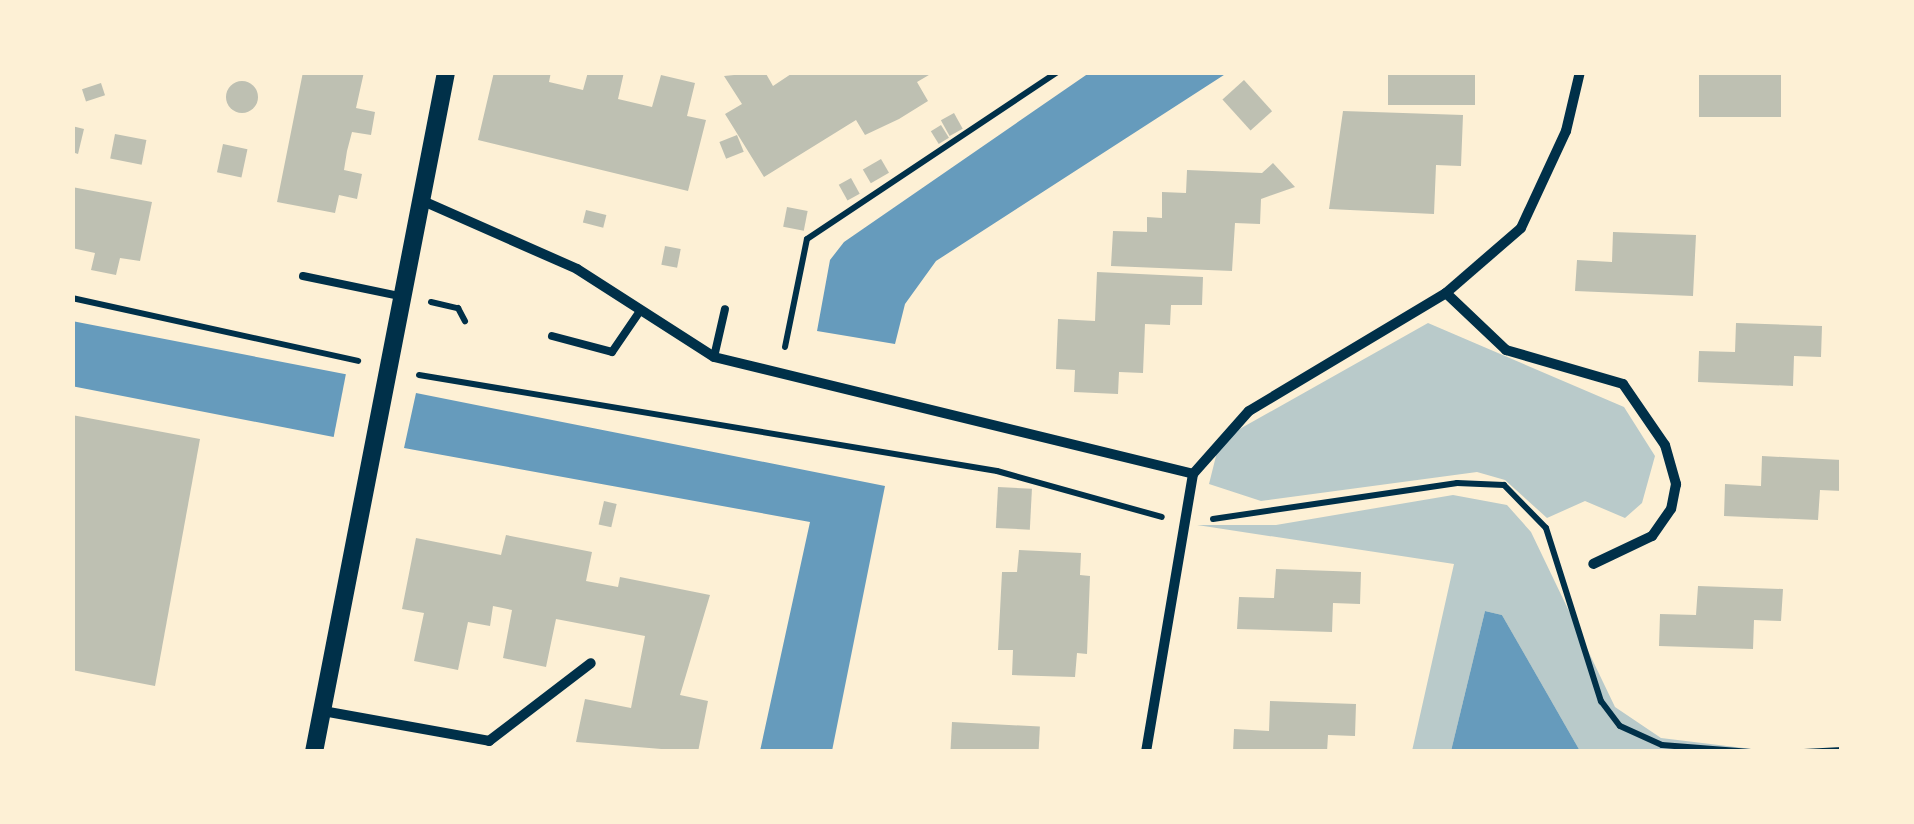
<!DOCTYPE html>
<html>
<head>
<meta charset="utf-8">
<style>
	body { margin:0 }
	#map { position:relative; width:1914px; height:824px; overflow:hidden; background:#fdf0d5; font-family:Arial,sans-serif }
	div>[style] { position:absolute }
	.green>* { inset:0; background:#b9caca }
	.water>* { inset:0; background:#669bbc; transform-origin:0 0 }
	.building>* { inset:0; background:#bec0b2; transform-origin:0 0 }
	.round { border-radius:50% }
	.path>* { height:6px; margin:-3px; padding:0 3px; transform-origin:3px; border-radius:3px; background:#003049 }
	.service>* { height:8px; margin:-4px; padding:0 4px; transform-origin:4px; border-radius:4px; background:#003049 }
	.minor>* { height:10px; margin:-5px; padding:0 5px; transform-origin:5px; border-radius:5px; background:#003049 }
	.tertiary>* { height:18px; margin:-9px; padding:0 9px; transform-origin:9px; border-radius:9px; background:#003049 }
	span { translate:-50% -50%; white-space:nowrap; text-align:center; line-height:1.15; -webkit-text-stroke:8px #fdf0d5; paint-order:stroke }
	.frame { position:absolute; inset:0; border:75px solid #fdf0d5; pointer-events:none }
</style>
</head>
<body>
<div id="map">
	<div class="green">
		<div style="clip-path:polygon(1428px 323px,1624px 407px,1655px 456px,1642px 503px,1625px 518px,1585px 501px,1547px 518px,1505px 480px,1477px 472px,1261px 501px,1209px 484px,1220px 440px)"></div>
		<div style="clip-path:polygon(1453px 495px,1507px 505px,1531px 532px,1615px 707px,1661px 738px,1768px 751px,1580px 751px,1502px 615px,1485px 611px,1451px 751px,1412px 751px,1454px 564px,1197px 525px,1276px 525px)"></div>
	</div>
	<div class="water">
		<div style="clip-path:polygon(1089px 73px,1227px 73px,936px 261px,905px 304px,895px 344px,817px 331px,830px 260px,844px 242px)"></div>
		<div style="left:72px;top:321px;width:279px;height:64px;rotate:11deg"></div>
		<div style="clip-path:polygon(416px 393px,885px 486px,832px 751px,760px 751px,810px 522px,404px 448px)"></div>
		<div style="clip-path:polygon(1485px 611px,1502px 615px,1580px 751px,1451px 751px)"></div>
	</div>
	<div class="building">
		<div style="clip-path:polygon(303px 72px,364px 72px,356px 108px,375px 112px,371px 135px,352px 132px,347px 151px,344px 170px,362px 174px,357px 199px,339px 195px,335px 213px,277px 202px)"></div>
		<div style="clip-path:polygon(494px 72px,551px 72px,549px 82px,583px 90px,588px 72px,624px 72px,618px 99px,652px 107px,661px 75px,695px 83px,687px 116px,706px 120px,688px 191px,478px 140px)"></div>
		<div style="clip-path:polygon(765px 72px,773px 86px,794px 72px,934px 72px,917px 82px,928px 101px,899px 119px,865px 135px,856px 120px,764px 177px,725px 114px,742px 104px,724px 76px)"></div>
		<div style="left:1388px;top:72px;width:87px;height:33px"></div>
		<div style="left:1699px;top:72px;width:82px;height:45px"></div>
		<div style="left:1244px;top:80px;width:42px;height:29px;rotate:48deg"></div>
		<div class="round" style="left:226px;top:81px;width:32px;height:32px"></div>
		<div style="left:101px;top:83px;width:13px;height:20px;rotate:72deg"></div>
		<div style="clip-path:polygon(1343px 111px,1463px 115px,1461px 166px,1436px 165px,1434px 214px,1329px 209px)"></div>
		<div style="left:954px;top:113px;width:18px;height:15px;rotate:61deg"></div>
		<div style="left:941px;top:125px;width:15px;height:12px;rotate:58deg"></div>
		<div style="clip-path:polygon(72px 126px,84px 129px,78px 154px,72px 152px)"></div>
		<div style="left:115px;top:134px;width:32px;height:25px;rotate:11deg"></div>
		<div style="left:737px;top:135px;width:18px;height:19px;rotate:68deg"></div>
		<div style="left:223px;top:144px;width:25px;height:29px;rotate:12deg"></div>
		<div style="left:881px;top:159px;width:16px;height:21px;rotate:60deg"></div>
		<div style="clip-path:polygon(1273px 163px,1295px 187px,1261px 199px,1260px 224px,1235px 223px,1232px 271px,1111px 266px,1113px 231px,1147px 232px,1147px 217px,1162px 218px,1162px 192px,1186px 193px,1187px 170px,1262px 173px)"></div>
		<div style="left:851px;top:178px;width:18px;height:14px;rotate:61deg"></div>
		<div style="clip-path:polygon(72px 187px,152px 202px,140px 261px,120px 258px,116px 275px,91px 270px,95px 253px,72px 248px)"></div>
		<div style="left:787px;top:207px;width:21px;height:20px;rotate:11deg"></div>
		<div style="left:586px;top:210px;width:21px;height:13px;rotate:14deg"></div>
		<div style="clip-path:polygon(1613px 232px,1696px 235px,1693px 296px,1575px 291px,1577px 260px,1612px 262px)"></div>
		<div style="left:665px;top:246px;width:16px;height:19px;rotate:11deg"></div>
		<div style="clip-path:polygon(1097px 272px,1203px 277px,1202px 305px,1171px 305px,1170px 325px,1145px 324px,1143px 373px,1119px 372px,1118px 394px,1074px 392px,1075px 370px,1056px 369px,1058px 319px,1095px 321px)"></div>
		<div style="clip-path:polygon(1736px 323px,1822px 326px,1821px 357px,1794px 356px,1793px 386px,1698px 382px,1699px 351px,1735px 352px)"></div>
		<div style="clip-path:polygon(72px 415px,200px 439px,155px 686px,72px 670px)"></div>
		<div style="clip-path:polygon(1762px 456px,1842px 460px,1842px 491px,1820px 490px,1818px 520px,1724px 516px,1725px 484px,1761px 486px)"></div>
		<div style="left:998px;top:487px;width:34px;height:41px;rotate:3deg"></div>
		<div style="left:604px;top:501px;width:13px;height:24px;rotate:13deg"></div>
		<div style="clip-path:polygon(506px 535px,592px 552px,586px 581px,618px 587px,620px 577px,710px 595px,680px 695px,708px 701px,698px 752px,576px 742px,585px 699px,631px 708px,645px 636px,556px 619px,546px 667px,503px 658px,512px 610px,493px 606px,490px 626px,468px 622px,458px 670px,414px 661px,424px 613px,402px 609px,416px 538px,501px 555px)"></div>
		<div style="clip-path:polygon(1019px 550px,1081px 553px,1080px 575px,1090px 576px,1087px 654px,1077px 653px,1075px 677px,1012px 675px,1013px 650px,998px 650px,1002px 572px,1017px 572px)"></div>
		<div style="clip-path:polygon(1276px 569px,1361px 572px,1360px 604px,1333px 603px,1332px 632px,1237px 629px,1239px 597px,1274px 598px)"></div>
		<div style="clip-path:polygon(1698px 586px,1783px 589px,1781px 621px,1754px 620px,1753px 649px,1659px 646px,1660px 614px,1696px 615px)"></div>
		<div style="clip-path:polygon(1270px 701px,1356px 704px,1355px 736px,1328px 735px,1327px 752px,1233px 752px,1234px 729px,1269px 731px)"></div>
		<div style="left:952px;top:722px;width:88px;height:30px;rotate:3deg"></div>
	</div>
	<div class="path">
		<div style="left:72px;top:298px;width:293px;rotate:12.4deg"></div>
		<div style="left:431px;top:302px;width:28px;rotate:13deg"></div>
		<div style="left:458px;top:308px;width:15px;rotate:62deg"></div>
		<div style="left:785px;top:347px;width:110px;rotate:-78.5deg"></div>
		<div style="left:807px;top:239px;width:301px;rotate:-33.7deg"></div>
		<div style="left:419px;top:375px;width:586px;rotate:9.43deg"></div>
		<div style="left:997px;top:471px;width:171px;rotate:15.6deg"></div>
		<div style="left:1213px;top:519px;width:247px;rotate:-8.4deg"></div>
		<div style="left:1457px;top:483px;width:47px;rotate:2.4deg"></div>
		<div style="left:1504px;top:485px;width:60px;rotate:45.7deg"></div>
		<div style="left:1546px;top:528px;width:182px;rotate:72.4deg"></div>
		<div style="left:1601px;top:701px;width:31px;rotate:53deg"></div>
		<div style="left:1620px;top:726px;width:46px;rotate:24.3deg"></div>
		<div style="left:1662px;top:745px;width:89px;rotate:4.5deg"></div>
		<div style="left:1804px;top:752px;width:38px;rotate:-3deg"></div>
	</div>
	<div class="service">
		<div style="left:303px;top:276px;width:99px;rotate:11.7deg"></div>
		<div style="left:552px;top:336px;width:62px;rotate:14.9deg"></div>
		<div style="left:612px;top:352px;width:50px;rotate:-55.7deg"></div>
		<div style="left:714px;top:357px;width:49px;rotate:-77.1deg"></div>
	</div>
	<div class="minor">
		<div style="left:423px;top:201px;width:168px;rotate:23.8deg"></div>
		<div style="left:577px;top:269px;width:163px;rotate:32.7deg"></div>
		<div style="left:714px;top:357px;width:493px;rotate:13.7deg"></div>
		<div style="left:1446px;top:293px;width:83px;rotate:43.5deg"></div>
		<div style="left:1506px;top:350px;width:122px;rotate:16.2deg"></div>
		<div style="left:1623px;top:384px;width:74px;rotate:55.5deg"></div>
		<div style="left:1665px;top:445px;width:41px;rotate:74.2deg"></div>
		<div style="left:1676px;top:484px;width:25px;rotate:101deg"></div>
		<div style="left:1671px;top:509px;width:33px;rotate:125deg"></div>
		<div style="left:1652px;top:536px;width:65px;rotate:154.6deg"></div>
		<div style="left:323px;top:711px;width:169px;rotate:10.2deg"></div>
		<div style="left:489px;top:741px;width:128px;rotate:-37.4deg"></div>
		<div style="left:1146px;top:752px;width:282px;rotate:-80.4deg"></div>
		<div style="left:1193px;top:474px;width:84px;rotate:-48.4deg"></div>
		<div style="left:1249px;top:411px;width:230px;rotate:-30.9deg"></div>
		<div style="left:1446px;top:293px;width:99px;rotate:-40.9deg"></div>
		<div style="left:1521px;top:228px;width:107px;rotate:-65.1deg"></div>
		<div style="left:1566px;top:131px;width:61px;rotate:-76.7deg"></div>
	</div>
	<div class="tertiary">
		<div style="left:314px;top:752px;width:693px;rotate:-79.01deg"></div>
	</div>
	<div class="frame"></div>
</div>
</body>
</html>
